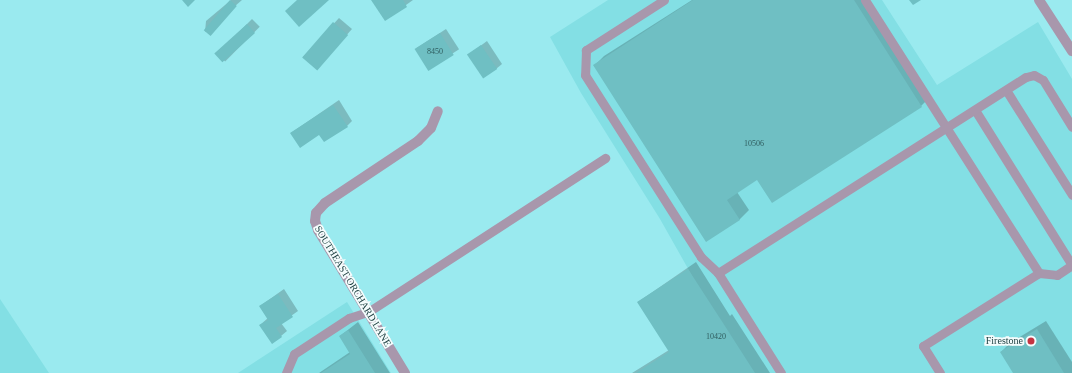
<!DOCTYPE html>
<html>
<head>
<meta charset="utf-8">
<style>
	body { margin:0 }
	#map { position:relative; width:1072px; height:373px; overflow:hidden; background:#9aeaef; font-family:Georgia,serif }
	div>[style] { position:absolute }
	.built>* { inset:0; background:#83dfe4 }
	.shadow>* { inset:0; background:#0003; transform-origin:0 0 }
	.building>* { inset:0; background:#6fbfc3; transform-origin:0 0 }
	.lane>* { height:9px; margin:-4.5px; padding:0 4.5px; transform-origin:4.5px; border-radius:4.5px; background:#a897ac }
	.street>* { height:10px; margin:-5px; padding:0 5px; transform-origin:5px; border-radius:5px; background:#a897ac }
	.dots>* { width:11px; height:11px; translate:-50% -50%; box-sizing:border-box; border:2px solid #f5fdfd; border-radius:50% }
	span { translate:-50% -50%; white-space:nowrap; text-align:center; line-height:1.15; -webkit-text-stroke:3.5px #f5fdfd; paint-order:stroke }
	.number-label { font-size:8px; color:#2f5d5f }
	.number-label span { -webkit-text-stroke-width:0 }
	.street-label { font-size:10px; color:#1a3c3e }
	.poi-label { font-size:10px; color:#1a3c3e }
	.right { translate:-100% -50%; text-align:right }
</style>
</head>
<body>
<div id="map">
	<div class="built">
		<div style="clip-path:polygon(608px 0,882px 0,937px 85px,1038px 22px,1072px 79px,1072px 373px,747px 373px,660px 219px,581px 93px,550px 37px)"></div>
		<div style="clip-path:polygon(0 299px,49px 373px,0 373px)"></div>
		<div style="clip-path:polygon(347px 302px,391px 373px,238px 373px)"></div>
	</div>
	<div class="shadow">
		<div style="clip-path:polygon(231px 0,242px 0,205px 32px,206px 21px)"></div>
		<div style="clip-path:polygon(372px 0,413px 0,385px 20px)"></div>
		<div style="clip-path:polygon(692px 0,869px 0,930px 97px,921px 106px,757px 179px,737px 192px,749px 210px,739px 220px,594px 66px,604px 56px)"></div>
		<div style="clip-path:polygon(339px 18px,352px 29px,321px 64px,303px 57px)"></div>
		<div style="left:252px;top:19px;width:11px;height:49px;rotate:45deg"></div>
		<div style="left:446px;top:29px;width:24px;height:35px;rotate:57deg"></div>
		<div style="clip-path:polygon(487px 41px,502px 64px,496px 69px,468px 55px)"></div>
		<div style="clip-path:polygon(339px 100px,352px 121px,347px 126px,320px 134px,291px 133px)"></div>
		<div style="clip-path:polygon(696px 262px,730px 316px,732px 314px,770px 373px,632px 373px,669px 350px,638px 302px)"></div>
		<div style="clip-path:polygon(284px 289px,298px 311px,281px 323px,287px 331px,281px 336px,260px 325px,268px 318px,260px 306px)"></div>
		<div style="clip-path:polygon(1046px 321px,1072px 362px,1072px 373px,1014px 373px,1001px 352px,1010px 343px)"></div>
		<div style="clip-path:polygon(358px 322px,390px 373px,319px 373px,350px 352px,340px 336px)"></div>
	</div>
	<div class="building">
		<div style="clip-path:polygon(182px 0,195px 0,188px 7px)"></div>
		<div style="left:230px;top:0;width:9px;height:40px;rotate:41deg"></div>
		<div style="clip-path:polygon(297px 0,329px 0,299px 27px,285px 11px)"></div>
		<div style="clip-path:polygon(371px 0,403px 0,407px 7px,385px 21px)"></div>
		<div style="clip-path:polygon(693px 0,854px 0,922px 107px,772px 203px,757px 180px,727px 200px,740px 220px,706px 242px,593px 65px)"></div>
		<div style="clip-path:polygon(909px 0,921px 0,913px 5px)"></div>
		<div style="left:333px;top:22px;width:20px;height:47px;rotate:41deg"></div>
		<div style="left:247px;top:24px;width:12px;height:44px;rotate:48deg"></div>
		<div style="left:440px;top:33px;width:26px;height:30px;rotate:58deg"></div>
		<div style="left:481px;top:45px;width:29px;height:17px;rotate:56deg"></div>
		<div style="clip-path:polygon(333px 105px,348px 127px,324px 142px,319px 135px,300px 148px,290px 133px)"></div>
		<div style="clip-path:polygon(688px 269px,723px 323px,755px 373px,636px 373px,669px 352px,637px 302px)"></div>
		<div style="clip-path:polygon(278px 294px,293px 317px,276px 328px,282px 337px,272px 344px,259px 325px,268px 320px,259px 306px)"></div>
		<div style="clip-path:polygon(1037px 329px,1064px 373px,1013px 373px,1000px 352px)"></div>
		<div style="clip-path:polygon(348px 330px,375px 373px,321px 373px,350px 354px,339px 336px)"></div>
	</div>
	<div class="lane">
		<div style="left:664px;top:0;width:93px;rotate:147.3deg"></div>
		<div style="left:586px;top:50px;width:25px;rotate:92deg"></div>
		<div style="left:585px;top:75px;width:216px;rotate:57.5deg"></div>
		<div style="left:701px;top:257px;width:23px;rotate:43deg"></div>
		<div style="left:865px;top:0;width:324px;rotate:57.5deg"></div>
		<div style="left:1006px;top:90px;width:124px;rotate:57.8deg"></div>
		<div style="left:975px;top:110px;width:183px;rotate:58deg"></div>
		<div style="left:286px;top:373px;width:21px;rotate:-67deg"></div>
		<div style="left:294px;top:354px;width:66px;rotate:-33.2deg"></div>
		<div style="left:349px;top:318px;width:20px;rotate:-18deg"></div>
		<div style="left:368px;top:312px;width:283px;rotate:-33deg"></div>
		<div style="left:781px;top:373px;width:118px;rotate:-122.2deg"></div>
		<div style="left:718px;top:273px;width:365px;rotate:-32.5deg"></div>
		<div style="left:1026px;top:77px;width:8px;rotate:-14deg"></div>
		<div style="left:1034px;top:75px;width:10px;rotate:29deg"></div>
		<div style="left:1043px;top:80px;width:55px;rotate:58.3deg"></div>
		<div style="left:940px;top:373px;width:32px;rotate:-122deg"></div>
		<div style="left:923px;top:346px;width:137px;rotate:-32.2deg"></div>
		<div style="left:1039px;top:273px;width:18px;rotate:6deg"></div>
		<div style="left:1057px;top:275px;width:18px;rotate:-34deg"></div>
	</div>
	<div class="street">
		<div style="left:1039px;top:0;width:61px;rotate:57.1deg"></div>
		<div style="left:405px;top:373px;width:167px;rotate:-121.3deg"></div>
		<div style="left:318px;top:230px;width:9px;rotate:-108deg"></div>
		<div style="left:315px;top:221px;width:8px;rotate:-83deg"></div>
		<div style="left:316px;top:213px;width:13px;rotate:-48deg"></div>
		<div style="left:325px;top:203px;width:112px;rotate:-33.7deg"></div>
		<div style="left:418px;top:141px;width:18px;rotate:-45deg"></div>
		<div style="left:431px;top:128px;width:18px;rotate:-68deg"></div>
	</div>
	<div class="dots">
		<div style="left:1031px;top:341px;background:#c43442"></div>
	</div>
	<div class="number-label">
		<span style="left:435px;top:52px">8450</span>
		<span style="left:754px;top:144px">10506</span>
		<span style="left:716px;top:337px">10420</span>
	</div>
	<div class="street-label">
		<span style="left:353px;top:286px;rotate:59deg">SOUTHEAST ORCHARD LANE</span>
	</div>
	<div class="poi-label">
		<span class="right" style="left:1023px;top:341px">Firestone</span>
	</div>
</div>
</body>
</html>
